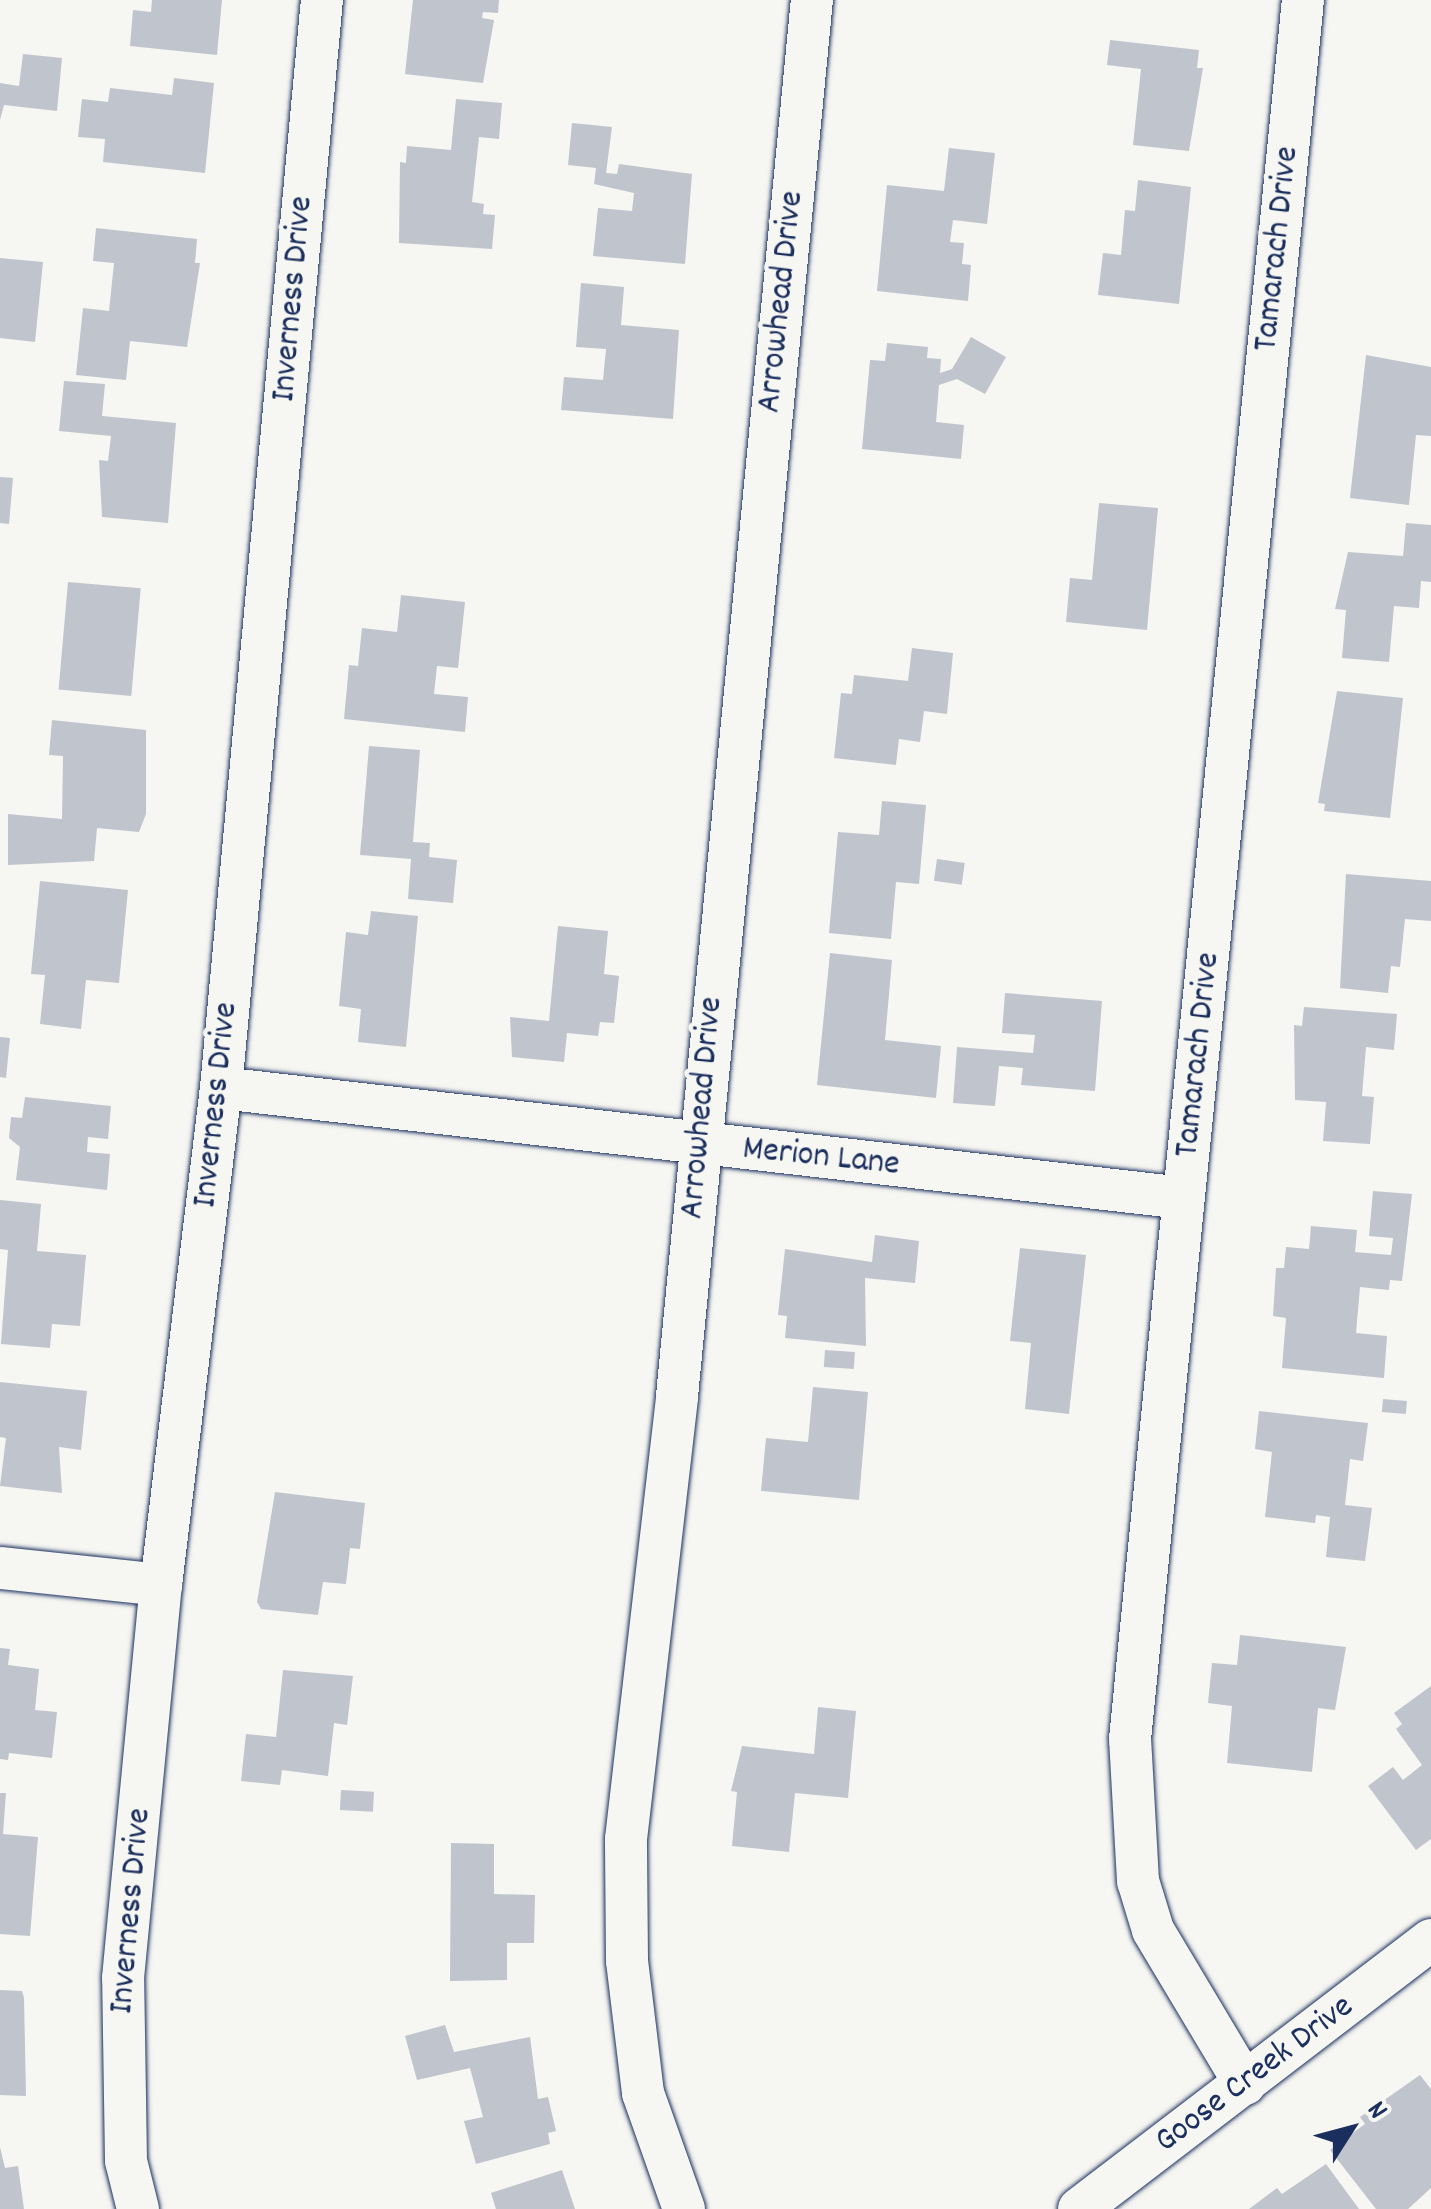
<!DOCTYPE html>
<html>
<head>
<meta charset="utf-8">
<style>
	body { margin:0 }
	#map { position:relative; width:1431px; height:2209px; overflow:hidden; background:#f6f6f2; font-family:Dekko,sans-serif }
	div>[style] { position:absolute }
	.building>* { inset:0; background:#c0c4cd; transform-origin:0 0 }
	.roads { filter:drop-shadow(0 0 2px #1b2f5e) drop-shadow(0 0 2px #1b2f5e) }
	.street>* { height:42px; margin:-21px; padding:0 21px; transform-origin:21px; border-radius:21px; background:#f6f6f2 }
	span { translate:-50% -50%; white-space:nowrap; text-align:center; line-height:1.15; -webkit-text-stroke:9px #f6f6f2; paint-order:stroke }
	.street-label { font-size:35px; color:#1b2f5e }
	.north { position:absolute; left:1301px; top:2079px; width:100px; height:100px; -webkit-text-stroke:8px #f6f6f2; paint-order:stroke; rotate:54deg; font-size:28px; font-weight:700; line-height:40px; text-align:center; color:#1b2f5e }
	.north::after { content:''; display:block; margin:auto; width:35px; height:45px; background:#1b2f5e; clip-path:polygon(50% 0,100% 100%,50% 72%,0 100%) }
</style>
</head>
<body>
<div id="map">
	<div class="building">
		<div style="clip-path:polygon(152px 0,222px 0,217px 55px,130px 46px,133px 10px,151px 12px)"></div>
		<div style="clip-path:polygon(413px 0,499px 0,498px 13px,483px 12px,482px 18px,494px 20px,483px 83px,405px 74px)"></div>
		<div style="clip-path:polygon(1110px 40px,1199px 50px,1197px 68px,1203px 68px,1189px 151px,1133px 145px,1141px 69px,1107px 65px)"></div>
		<div style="clip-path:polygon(23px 54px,62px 58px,57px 111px,4px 105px,0 120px,0 83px,19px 86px)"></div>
		<div style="clip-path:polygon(174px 78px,214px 83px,205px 173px,103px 162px,105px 139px,78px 137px,82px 99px,108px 102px,110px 88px,172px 95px)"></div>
		<div style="clip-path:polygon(456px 99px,502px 103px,499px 139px,479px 137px,472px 202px,484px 204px,483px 214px,495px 215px,492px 249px,399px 243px,400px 162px,406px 163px,407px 146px,451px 150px)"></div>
		<div style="clip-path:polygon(572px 123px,612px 127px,606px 173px,617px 174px,619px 164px,692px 174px,685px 264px,593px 256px,598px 208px,632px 211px,634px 193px,594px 184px,596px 168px,568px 165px)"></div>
		<div style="clip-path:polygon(949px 148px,995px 153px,987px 224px,953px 220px,950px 242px,964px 243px,962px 264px,971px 265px,968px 301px,877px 291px,887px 185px,944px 191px)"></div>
		<div style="clip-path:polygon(1138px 180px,1191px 187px,1179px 304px,1098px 295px,1103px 253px,1121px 255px,1125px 210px,1135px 211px)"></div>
		<div style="clip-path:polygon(96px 228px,197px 239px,195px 263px,200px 263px,187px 347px,130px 341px,126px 380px,76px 375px,83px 308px,109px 311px,114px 263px,93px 261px)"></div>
		<div style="clip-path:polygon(0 258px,43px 262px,35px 342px,0 338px)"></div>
		<div style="clip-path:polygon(581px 283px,624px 287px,621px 325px,679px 330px,673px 419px,561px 410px,564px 377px,603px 380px,606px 349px,576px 347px)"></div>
		<div style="clip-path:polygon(971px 337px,1006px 357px,985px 394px,957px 379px,939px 385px,936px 422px,964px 425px,961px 459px,862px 449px,870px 360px,885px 361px,887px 343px,928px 347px,927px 358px,941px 359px,940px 373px,952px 369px)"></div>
		<div style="clip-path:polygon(1366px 355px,1431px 367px,1431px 436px,1416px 435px,1409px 505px,1350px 498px)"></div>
		<div style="clip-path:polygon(64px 381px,105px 384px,102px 416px,176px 423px,168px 523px,102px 517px,99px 460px,108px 461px,111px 436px,59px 431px)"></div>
		<div style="clip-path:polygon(0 477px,13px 478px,9px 524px,0 523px)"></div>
		<div style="clip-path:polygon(1099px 503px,1158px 508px,1147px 630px,1066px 622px,1070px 578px,1092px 580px)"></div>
		<div style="clip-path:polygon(1406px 523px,1431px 525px,1431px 582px,1421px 581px,1419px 608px,1394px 606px,1389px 662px,1342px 658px,1346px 610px,1335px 609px,1348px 552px,1403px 556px)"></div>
		<div style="left:68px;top:582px;width:73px;height:108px;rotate:5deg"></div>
		<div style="clip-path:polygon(401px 595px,465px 602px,458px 668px,437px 666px,434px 694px,468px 697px,465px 732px,344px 719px,349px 665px,358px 666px,362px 628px,397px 632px)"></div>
		<div style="clip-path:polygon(912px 648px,953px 653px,947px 714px,924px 711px,920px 742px,899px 739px,896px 765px,834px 758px,841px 693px,852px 694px,854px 675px,908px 681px)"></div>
		<div style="clip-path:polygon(1337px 691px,1403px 698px,1390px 818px,1324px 811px,1325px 804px,1318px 803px)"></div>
		<div style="clip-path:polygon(52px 720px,146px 730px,146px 814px,139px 832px,97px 828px,94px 861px,8px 865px,8px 814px,62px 819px,63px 756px,49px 755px)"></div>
		<div style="clip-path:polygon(369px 746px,420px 750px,413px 842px,430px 843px,429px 857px,457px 860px,453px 903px,408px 899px,411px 859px,360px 855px)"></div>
		<div style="clip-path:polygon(882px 801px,926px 805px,919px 884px,896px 882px,891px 939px,829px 933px,838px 832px,879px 835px)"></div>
		<div style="left:937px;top:859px;width:28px;height:22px;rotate:8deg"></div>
		<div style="clip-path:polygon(1346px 874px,1431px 881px,1431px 921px,1405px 919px,1400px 967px,1391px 966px,1388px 993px,1340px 988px)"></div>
		<div style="clip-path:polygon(40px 881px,128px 890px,119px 983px,86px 980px,81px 1029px,40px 1024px,45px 975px,31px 974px)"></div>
		<div style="clip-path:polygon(371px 911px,418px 916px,406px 1047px,358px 1042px,361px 1009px,339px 1006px,346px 932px,368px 935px)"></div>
		<div style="clip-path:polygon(558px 926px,608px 931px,604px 974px,619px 976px,614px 1023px,600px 1022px,598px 1036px,567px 1033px,564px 1062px,512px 1057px,510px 1017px,549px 1021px)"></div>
		<div style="clip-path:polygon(830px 953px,892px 960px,885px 1040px,941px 1046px,936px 1098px,817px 1085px)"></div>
		<div style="clip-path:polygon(1005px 993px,1102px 1001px,1095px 1091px,1021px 1085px,1023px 1068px,999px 1066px,995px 1106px,953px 1103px,957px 1047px,1033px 1053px,1035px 1035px,1002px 1033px)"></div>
		<div style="clip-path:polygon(1304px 1007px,1397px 1014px,1394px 1050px,1366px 1047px,1362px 1096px,1374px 1097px,1370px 1144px,1323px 1141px,1326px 1102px,1295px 1100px,1294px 1025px,1302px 1026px)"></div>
		<div style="clip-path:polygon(0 1037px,10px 1038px,6px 1078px,0 1077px)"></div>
		<div style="clip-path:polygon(25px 1097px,111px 1106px,108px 1139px,88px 1137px,87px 1152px,110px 1154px,107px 1190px,16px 1180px,20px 1147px,9px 1138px,11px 1117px,22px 1118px)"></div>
		<div style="clip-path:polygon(1373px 1191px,1412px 1194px,1402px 1281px,1390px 1280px,1389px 1290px,1360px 1287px,1356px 1333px,1387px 1336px,1384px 1378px,1282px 1368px,1286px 1318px,1273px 1316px,1276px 1268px,1284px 1268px,1286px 1247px,1309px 1249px,1311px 1226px,1357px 1230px,1355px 1252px,1391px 1255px,1393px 1238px,1369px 1236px)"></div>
		<div style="clip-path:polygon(0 1200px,41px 1204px,37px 1251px,86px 1255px,80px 1326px,52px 1324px,50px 1348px,1px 1344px,8px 1250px,0 1249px)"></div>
		<div style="clip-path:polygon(875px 1235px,919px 1241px,915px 1283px,865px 1278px,866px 1346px,785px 1338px,787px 1316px,778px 1315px,785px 1249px,872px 1262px)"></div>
		<div style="clip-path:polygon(1020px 1248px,1086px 1255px,1069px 1414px,1025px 1409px,1031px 1343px,1010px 1341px)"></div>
		<div style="left:825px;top:1350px;width:30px;height:17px;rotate:4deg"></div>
		<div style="clip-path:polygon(0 1382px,87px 1391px,81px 1450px,59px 1447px,62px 1493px,0 1486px,6px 1438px,0 1437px)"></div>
		<div style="clip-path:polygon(813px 1387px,868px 1392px,859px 1500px,761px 1491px,766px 1438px,808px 1442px)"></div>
		<div style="left:1383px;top:1399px;width:24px;height:13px;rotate:5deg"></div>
		<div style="clip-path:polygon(1259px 1411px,1368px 1423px,1363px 1461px,1350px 1459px,1345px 1505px,1372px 1508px,1365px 1561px,1326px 1557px,1330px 1517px,1316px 1515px,1315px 1523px,1265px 1517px,1272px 1452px,1255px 1449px)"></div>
		<div style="clip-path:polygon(275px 1492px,365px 1503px,360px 1549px,350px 1548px,346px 1584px,323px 1582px,318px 1615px,261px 1609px,257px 1602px)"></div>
		<div style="clip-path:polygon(1240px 1635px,1346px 1647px,1335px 1710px,1318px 1708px,1312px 1772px,1227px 1763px,1232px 1706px,1208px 1703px,1212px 1663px,1237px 1665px)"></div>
		<div style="clip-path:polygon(0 1648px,10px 1649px,8px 1665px,39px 1669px,35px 1710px,57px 1712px,52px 1758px,9px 1753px,8px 1760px,0 1759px)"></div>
		<div style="clip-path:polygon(283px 1670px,353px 1676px,347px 1725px,334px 1723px,328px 1776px,282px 1770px,280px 1785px,241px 1781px,246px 1734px,276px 1737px)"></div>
		<div style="clip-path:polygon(1431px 1686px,1431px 1839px,1416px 1850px,1368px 1786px,1393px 1767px,1403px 1780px,1422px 1765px,1396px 1729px,1402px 1724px,1394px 1713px)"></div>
		<div style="clip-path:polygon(818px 1707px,856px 1711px,848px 1798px,795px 1793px,789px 1852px,732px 1846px,737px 1792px,731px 1791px,742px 1746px,814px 1754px)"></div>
		<div style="left:341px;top:1790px;width:33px;height:20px;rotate:3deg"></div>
		<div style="clip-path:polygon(0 1793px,6px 1793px,3px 1834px,38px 1837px,30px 1936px,0 1934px)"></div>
		<div style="clip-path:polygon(451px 1843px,494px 1844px,494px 1894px,535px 1895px,534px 1943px,507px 1943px,507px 1980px,450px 1981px)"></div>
		<div style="clip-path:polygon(0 1990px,22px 1991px,24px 1998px,26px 2096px,0 2095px)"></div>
		<div style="clip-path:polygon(445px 2025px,454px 2052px,530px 2037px,538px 2099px,548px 2097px,556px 2131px,548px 2133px,550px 2144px,476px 2164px,464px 2121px,483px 2117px,470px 2068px,417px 2080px,405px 2036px)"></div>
		<div style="clip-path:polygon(1420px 2075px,1431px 2089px,1431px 2188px,1408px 2209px,1376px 2209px,1330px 2150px,1365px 2124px,1360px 2117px)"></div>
		<div style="clip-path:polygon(0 2147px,5px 2168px,18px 2166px,24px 2209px,0 2209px)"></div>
		<div style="clip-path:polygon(1326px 2164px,1359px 2209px,1249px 2209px,1277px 2188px,1282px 2194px)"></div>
		<div style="clip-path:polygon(562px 2170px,575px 2209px,496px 2209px,491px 2193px)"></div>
	</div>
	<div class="roads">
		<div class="street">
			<div style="left:221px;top:1088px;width:968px;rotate:6.52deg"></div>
			<div style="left:0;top:1568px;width:162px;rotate:6deg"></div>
			<div style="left:1245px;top:2084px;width:179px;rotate:-120.9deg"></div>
			<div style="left:1153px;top:1930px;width:51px;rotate:-107deg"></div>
			<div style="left:1138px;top:1881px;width:142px;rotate:-93.2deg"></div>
			<div style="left:1130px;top:1739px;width:1748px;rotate:-84.32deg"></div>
			<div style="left:138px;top:2209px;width:49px;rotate:-104deg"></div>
			<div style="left:126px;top:2161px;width:183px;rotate:-90.9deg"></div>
			<div style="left:123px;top:1978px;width:395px;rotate:-84.5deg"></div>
			<div style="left:161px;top:1585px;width:501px;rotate:-83.12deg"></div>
			<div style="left:221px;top:1088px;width:1093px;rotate:-84.7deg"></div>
			<div style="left:684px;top:2209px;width:123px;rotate:-109.5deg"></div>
			<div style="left:643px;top:2093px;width:133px;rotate:-96.9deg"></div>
			<div style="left:627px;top:1961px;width:122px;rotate:-90.5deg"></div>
			<div style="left:626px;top:1839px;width:446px;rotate:-83.4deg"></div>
			<div style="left:677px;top:1396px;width:1403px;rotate:-84.48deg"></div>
			<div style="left:1079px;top:2209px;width:443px;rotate:-37.4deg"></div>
		</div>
	</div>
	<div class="street-label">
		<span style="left:1278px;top:249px;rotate:-84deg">Tamarach Drive</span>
		<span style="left:294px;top:299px;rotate:-85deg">Inverness Drive</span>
		<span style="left:782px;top:302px;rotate:-84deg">Arrowhead Drive</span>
		<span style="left:1199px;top:1055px;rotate:-84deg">Tamarach Drive</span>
		<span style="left:217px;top:1105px;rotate:-84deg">Inverness Drive</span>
		<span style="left:703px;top:1108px;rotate:-85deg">Arrowhead Drive</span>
		<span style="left:821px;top:1158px;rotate:6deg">Merion Lane</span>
		<span style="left:132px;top:1911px;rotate:-85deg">Inverness Drive</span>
		<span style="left:1255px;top:2075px;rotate:-37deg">Goose Creek Drive</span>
	</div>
	<div class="north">N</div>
</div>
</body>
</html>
